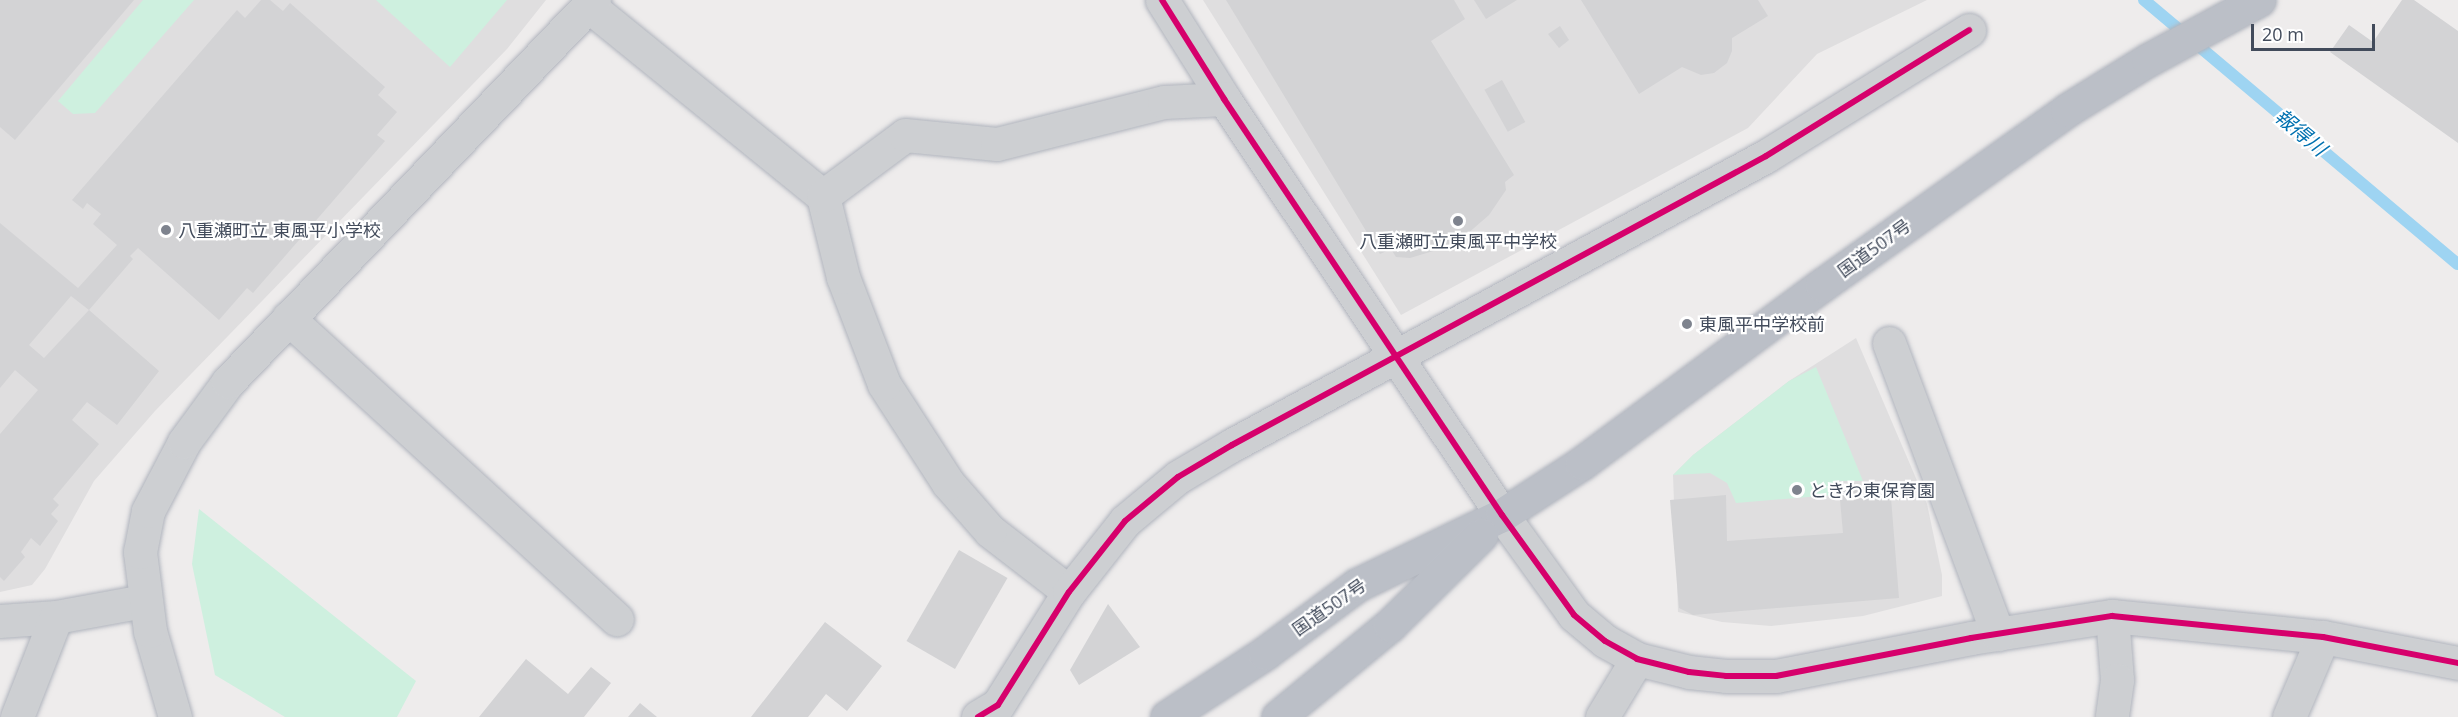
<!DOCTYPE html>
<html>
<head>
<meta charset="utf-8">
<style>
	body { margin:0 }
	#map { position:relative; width:2458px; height:717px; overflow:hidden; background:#eeecec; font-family:"Open Sans","Noto Sans JP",sans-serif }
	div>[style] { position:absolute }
	.education>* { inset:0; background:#dfdedf }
	.green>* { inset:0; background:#cef0df }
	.stream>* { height:12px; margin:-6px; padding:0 6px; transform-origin:6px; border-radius:6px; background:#9ed4f2 }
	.building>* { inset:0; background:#d3d3d5; transform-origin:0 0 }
	.roads { filter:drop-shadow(0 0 2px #b0b4bd) drop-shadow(0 0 2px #b0b4bd) }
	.minor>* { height:33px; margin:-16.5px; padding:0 16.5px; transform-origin:16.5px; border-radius:16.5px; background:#cdcfd2 }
	.highway>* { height:33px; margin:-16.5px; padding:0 16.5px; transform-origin:16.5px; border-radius:16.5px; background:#bbbfc7 }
	.cycleway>* { height:6px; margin:-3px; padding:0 3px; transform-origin:3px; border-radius:3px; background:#d6006c }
	.dots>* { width:16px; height:16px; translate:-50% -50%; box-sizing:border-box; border:3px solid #fff; border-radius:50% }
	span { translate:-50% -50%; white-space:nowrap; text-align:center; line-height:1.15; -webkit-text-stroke:4.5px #fff; paint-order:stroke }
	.poi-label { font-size:18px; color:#424b5b }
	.left { translate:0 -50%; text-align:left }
	.street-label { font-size:18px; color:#424b5b }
	.water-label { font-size:20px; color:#0071b0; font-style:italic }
	.scale { position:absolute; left:2251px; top:24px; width:124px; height:27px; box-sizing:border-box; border:3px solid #424b5b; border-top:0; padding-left:8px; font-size:18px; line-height:21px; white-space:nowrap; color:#424b5b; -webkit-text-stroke:4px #fff; paint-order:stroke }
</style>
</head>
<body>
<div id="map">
	<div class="education">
		<div style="clip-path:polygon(0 0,546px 0,507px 49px,155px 411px,94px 481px,45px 569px,32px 585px,0 592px)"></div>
		<div style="clip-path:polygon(1203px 0,1927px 0,1817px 54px,1748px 128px,1401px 315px)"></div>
		<div style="clip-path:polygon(1856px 338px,1927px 504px,1942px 575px,1942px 596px,1863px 616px,1771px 626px,1722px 622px,1678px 612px,1673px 475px,1693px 455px,1789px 381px)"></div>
	</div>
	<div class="green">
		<div style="clip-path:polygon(143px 0,194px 0,95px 113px,73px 114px,58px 101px)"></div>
		<div style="clip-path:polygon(376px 0,507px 0,450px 67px)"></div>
		<div style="clip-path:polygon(1816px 367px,1863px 481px,1838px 481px,1833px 495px,1736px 503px,1727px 483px,1710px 473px,1673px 475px,1693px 455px,1789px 381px)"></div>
		<div style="clip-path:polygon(199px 509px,416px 681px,397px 717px,285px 717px,215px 675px,192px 564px)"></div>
	</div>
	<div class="stream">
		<div style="left:2144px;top:0;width:410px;rotate:40.1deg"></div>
	</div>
	<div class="building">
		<div style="clip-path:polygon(0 0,134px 0,15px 140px,0 127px)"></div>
		<div style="clip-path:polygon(evenodd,261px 0,270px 0,283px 11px,290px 3px,385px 87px,378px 95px,397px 112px,377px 135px,385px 141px,253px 293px,247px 288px,219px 320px,138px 248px,130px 256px,133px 259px,89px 310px,159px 371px,117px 425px,87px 402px,72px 420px,99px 444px,53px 499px,59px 505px,51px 514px,58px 521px,40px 546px,31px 538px,21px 552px,25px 557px,4px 581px,0 577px,0 434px,38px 390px,15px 370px,0 388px,0 223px,78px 288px,117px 245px,93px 224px,101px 214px,87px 203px,83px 209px,72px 200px,237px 10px,245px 18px,261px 0,71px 296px,89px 310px,44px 358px,29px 345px,71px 296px)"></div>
		<div style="clip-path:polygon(1226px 0,1454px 0,1465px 19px,1431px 41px,1514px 175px,1505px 182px,1506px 190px,1489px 215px,1466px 235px,1440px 249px,1410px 258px,1396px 257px,1391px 249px,1380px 254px)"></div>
		<div style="clip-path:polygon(1474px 0,1517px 0,1486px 19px)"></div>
		<div style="clip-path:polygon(1581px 0,1758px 0,1768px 16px,1732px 38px,1732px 51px,1727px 63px,1714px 73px,1701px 75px,1682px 67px,1639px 94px)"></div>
		<div style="clip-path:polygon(2402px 0,2414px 0,2458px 31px,2458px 143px,2330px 52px,2349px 25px,2373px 42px)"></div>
		<div style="clip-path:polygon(1560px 26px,1569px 40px,1559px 48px,1548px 34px)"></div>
		<div style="left:1502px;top:80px;width:48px;height:20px;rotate:61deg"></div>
		<div style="clip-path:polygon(1890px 485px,1899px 598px,1693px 615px,1679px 608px,1670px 500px,1726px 495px,1727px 541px,1843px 533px,1839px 489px)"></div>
		<div style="left:959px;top:550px;width:56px;height:105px;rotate:30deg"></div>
		<div style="clip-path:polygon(1108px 604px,1140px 647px,1079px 685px,1070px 670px)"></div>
		<div style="clip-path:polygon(825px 622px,882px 666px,847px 711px,826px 694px,808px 717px,751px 717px)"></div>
		<div style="clip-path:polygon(526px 659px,568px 694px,591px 667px,611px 683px,584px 717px,479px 717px)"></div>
		<div style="clip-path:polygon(640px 703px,657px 717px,628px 717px)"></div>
	</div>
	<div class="roads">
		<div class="minor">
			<div style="left:1162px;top:0;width:117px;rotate:57.9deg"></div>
			<div style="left:1224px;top:99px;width:500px;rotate:56.25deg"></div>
			<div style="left:1502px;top:515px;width:123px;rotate:54.2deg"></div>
			<div style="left:1574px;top:615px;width:40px;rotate:40deg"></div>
			<div style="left:1605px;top:641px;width:37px;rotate:29deg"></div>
			<div style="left:1637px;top:659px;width:54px;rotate:14deg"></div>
			<div style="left:1689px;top:672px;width:37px;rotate:6deg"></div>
			<div style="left:1726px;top:676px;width:50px"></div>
			<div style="left:1776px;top:676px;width:199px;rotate:-11deg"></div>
			<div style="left:1971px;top:638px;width:143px;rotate:-8.9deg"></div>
			<div style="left:2112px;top:616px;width:212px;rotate:5.7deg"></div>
			<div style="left:2323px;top:637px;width:137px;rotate:10.9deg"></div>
			<div style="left:589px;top:6px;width:301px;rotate:39.1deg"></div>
			<div style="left:288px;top:318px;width:446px;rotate:42.5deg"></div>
			<div style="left:1889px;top:343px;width:311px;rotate:69.5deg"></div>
			<div style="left:1069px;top:592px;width:100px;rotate:-142.3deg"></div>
			<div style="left:990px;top:531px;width:64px;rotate:-131.2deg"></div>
			<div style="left:948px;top:483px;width:118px;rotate:-122.9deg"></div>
			<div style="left:884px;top:384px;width:115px;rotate:-111deg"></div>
			<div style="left:843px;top:277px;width:83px;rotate:-103.9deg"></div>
			<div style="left:823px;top:196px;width:102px;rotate:-36.6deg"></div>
			<div style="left:905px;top:135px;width:92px;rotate:5.6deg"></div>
			<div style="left:997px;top:144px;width:172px;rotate:-14.1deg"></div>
			<div style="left:1164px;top:102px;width:60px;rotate:-2.9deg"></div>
			<div style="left:2112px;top:616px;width:64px;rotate:85.5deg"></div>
			<div style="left:2117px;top:680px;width:37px;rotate:98deg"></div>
			<div style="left:0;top:621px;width:56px;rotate:-4.1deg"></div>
			<div style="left:56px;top:617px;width:89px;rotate:-10.3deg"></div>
			<div style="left:17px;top:717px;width:107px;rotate:-68.7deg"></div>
			<div style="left:175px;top:717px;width:90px;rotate:-106.2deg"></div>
			<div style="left:150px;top:631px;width:80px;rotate:-97.2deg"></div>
			<div style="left:140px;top:552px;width:42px;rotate:-79deg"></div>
			<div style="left:148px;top:511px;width:78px;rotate:-62.4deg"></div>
			<div style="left:184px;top:442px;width:74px;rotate:-53.7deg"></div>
			<div style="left:228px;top:382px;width:529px;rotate:-46.23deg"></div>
			<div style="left:978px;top:717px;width:23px;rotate:-31deg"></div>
			<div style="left:998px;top:705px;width:133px;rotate:-57.9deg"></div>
			<div style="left:1069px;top:592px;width:90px;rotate:-51.7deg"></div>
			<div style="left:1125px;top:521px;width:69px;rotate:-39.7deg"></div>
			<div style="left:1178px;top:477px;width:63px;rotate:-30.7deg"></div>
			<div style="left:1232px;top:445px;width:607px;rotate:-28.42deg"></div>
			<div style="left:1766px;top:156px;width:239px;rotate:-31.8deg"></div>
			<div style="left:1602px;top:717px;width:68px;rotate:-58.9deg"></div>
			<div style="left:2289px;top:717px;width:87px;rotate:-67deg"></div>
		</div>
		<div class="highway">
			<div style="left:1167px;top:717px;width:117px;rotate:-33.1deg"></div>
			<div style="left:1265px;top:653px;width:114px;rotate:-36.5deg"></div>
			<div style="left:1357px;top:585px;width:161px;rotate:-25.8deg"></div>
			<div style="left:1502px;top:515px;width:95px;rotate:-33deg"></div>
			<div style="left:1582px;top:463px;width:299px;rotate:-36.6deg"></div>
			<div style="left:1822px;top:285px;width:301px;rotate:-35.5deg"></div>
			<div style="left:2067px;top:110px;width:95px;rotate:-31.7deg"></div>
			<div style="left:2148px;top:60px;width:126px;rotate:-28.4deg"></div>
			<div style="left:1278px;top:717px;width:145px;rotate:-39.4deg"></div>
			<div style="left:1390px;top:625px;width:128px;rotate:-44.7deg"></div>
		</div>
	</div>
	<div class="cycleway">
		<div style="left:1162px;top:0;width:117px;rotate:57.9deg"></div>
		<div style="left:1224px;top:99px;width:500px;rotate:56.25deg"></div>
		<div style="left:1502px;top:515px;width:123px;rotate:54.2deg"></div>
		<div style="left:1574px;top:615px;width:40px;rotate:40deg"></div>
		<div style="left:1605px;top:641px;width:37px;rotate:29deg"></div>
		<div style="left:1637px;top:659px;width:54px;rotate:14deg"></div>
		<div style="left:1689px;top:672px;width:37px;rotate:6deg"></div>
		<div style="left:1726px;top:676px;width:50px"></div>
		<div style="left:1776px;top:676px;width:199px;rotate:-11deg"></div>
		<div style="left:1971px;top:638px;width:143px;rotate:-8.9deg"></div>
		<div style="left:2112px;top:616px;width:212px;rotate:5.7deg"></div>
		<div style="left:2323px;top:637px;width:137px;rotate:10.9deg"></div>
		<div style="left:978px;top:717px;width:23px;rotate:-31deg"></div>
		<div style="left:998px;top:705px;width:133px;rotate:-57.9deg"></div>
		<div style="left:1069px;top:592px;width:90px;rotate:-51.7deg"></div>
		<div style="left:1125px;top:521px;width:69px;rotate:-39.7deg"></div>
		<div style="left:1178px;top:477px;width:63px;rotate:-30.7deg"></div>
		<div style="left:1232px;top:445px;width:607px;rotate:-28.42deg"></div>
		<div style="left:1766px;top:156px;width:239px;rotate:-31.8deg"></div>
	</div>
	<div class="dots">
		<div style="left:1458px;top:221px;background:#7e838e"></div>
		<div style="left:166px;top:230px;background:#7e838e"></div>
		<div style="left:1687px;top:324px;background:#7e838e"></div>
		<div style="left:1797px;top:490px;background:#7e838e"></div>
	</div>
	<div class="poi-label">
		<span class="left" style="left:178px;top:230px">八重瀬町立 東風平小学校</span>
		<span style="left:1458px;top:241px">八重瀬町立東風平中学校</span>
		<span class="left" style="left:1699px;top:324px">東風平中学校前</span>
		<span class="left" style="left:1809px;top:490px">ときわ東保育園</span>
	</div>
	<div class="street-label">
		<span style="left:1874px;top:248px;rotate:-36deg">国道507号</span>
		<span style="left:1329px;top:607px;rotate:-35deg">国道507号</span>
	</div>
	<div class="water-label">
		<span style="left:2301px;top:132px;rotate:40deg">報得川</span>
	</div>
	<div class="scale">20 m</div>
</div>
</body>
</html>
